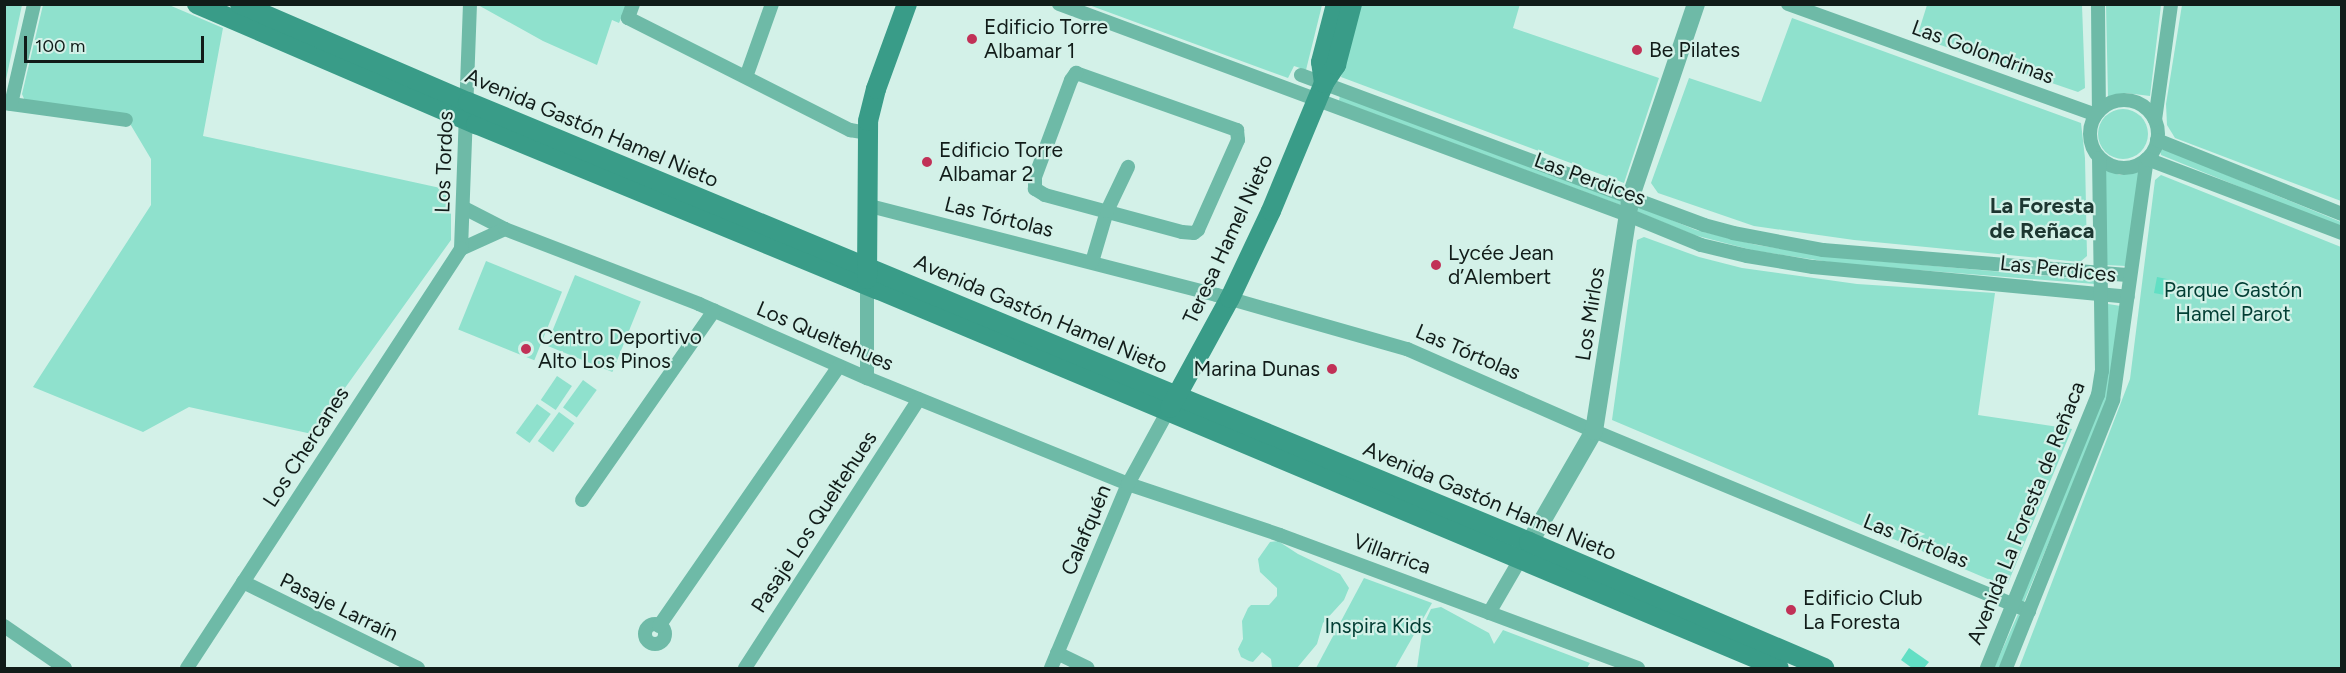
<!DOCTYPE html>
<html>
<head>
<meta charset="utf-8">
<style>
	body { margin:0 }
	#map { position:relative; width:2346px; height:673px; overflow:hidden; background:#d3f1e8; font-family:Figtree,sans-serif }
	div>[style] { position:absolute }
	.green>* { inset:0; background:#8fe1cd; transform-origin:0 0 }
	.round { border-radius:50% }
	.water>* { inset:0; background:#62dfc4 }
	.minor>* { height:14px; margin:-7px; padding:0 7px; transform-origin:7px; border-radius:7px; background:#6ebaa7 }
	.minor>.ring { margin:-7px; padding:0; box-sizing:content-box; background:none; border:14px solid #6ebaa7; border-radius:50% }
	.tertiary>* { height:18px; margin:-9px; padding:0 9px; transform-origin:9px; border-radius:9px; background:#6ebaa7 }
	.secondary>* { height:20px; margin:-10px; padding:0 10px; transform-origin:10px; border-radius:10px; background:#399c88 }
	.dots>* { width:16px; height:16px; translate:-50% -50%; box-sizing:border-box; border:3px solid #d3f1e8; border-radius:50% }
	span { translate:-50% -50%; white-space:nowrap; text-align:center; line-height:1.15; -webkit-text-stroke:4.5px #d3f1e8; paint-order:stroke }
	.poi-label { font-size:21px; color:#111c19 }
	.left { translate:0 -50%; text-align:left }
	.right { translate:-100% -50%; text-align:right }
	.street-label { font-size:21px; color:#111c19 }
	.park-label { font-size:21px; color:#023e34 }
	.neighbourhood-label { font-size:22px; color:#1d3731; font-weight:700 }
	.frame { position:absolute; inset:0; border:6px solid #111c19; pointer-events:none }
	.scale { position:absolute; left:24px; top:36px; width:180px; height:27px; box-sizing:border-box; border:3px solid #111c19; border-top:0; padding-left:8px; font-size:18px; line-height:21px; white-space:nowrap; color:#111c19; -webkit-text-stroke:4px #d3f1e8; paint-order:stroke }
</style>
</head>
<body>
<div id="map">
	<div class="green">
		<div style="clip-path:polygon(5px 4px,22px 5px,5px 84px,4px 5px)"></div>
		<div style="clip-path:polygon(1520px 4px,1513px 28px,1659px 78px,1624px 183px,1341px 77px,1361px 5px)"></div>
		<div style="clip-path:polygon(2337px 4px,2342px 6px,2341px 201px,2175px 138px,2167px 125px,2166px 104px,2182px 5px)"></div>
		<div style="clip-path:polygon(43px 5px,169px 5px,223px 28px,203px 136px,445px 189px,451px 214px,451px 240px,312px 434px,189px 407px,143px 432px,33px 387px,151px 205px,151px 159px,126px 117px,25px 101px,22px 94px)"></div>
		<div style="clip-path:polygon(478px 5px,627px 5px,619px 23px,612px 20px,597px 65px,543px 41px)"></div>
		<div style="clip-path:polygon(1089px 5px,1322px 5px,1306px 70px,1294px 66px,1288px 78px)"></div>
		<div style="clip-path:polygon(1927px 5px,2082px 5px,2085px 88px,2078px 92px,1917px 37px)"></div>
		<div style="clip-path:polygon(2106px 5px,2161px 5px,2150px 96px,2126px 93px,2108px 97px)"></div>
		<div style="clip-path:polygon(1792px 18px,2081px 123px,2085px 158px,2087px 256px,2080px 262px,1854px 240px,1754px 226px,1658px 193px,1651px 183px,1689px 78px,1761px 102px)"></div>
		<div style="clip-path:polygon(1340px 95px,1621px 201px,1621px 203px,1620px 205px,1339px 101px)"></div>
		<div class="round" style="left:2098px;top:109px;width:50px;height:50px"></div>
		<div style="clip-path:polygon(2164px 149px,2341px 222px,2341px 228px,2161px 155px,2160px 151px)"></div>
		<div style="clip-path:polygon(2105px 170px,2120px 175px,2139px 172px,2126px 266px,2106px 265px)"></div>
		<div style="clip-path:polygon(2161px 175px,2341px 247px,2341px 668px,2019px 668px,2130px 379px,2155px 180px)"></div>
		<div style="clip-path:polygon(1640px 207px,1696px 230px,1757px 245px,1844px 258px,2093px 280px,2095px 284px,1843px 264px,1756px 251px,1694px 235px,1638px 212px,1636px 208px)"></div>
		<div style="clip-path:polygon(1644px 237px,1699px 257px,1742px 268px,1857px 284px,1995px 293px,1978px 415px,2072px 429px,2008px 583px,2002px 585px,1612px 420px,1637px 240px)"></div>
		<div style="left:486px;top:261px;width:82px;height:74px;rotate:22deg"></div>
		<div style="left:575px;top:275px;width:71px;height:76px;rotate:22deg"></div>
		<div style="clip-path:polygon(2108px 304px,2121px 306px,2108px 400px,2024px 602px,2021px 601px,2108px 348px)"></div>
		<div style="left:557px;top:376px;width:18px;height:29px;rotate:34deg"></div>
		<div style="left:583px;top:380px;width:17px;height:34px;rotate:36deg"></div>
		<div style="left:537px;top:404px;width:17px;height:36px;rotate:36deg"></div>
		<div style="left:559px;top:412px;width:19px;height:36px;rotate:36deg"></div>
		<div style="clip-path:polygon(1278px 541px,1298px 554px,1340px 574px,1349px 588px,1344px 600px,1323px 623px,1317px 644px,1297px 668px,1272px 668px,1271px 659px,1262px 652px,1253px 662px,1249px 661px,1241px 657px,1238px 649px,1243px 639px,1242px 621px,1248px 608px,1251px 605px,1269px 605px,1277px 596px,1277px 588px,1260px 572px,1258px 559px,1270px 542px)"></div>
		<div style="clip-path:polygon(1364px 578px,1432px 603px,1395px 668px,1316px 668px)"></div>
		<div style="clip-path:polygon(1441px 607px,1489px 633px,1494px 644px,1503px 630px,1590px 663px,1587px 668px,1417px 668px,1423px 626px,1431px 609px)"></div>
		<div style="clip-path:polygon(2018px 614px,2020px 616px,1999px 668px,1994px 668px)"></div>
	</div>
	<div class="water">
		<div style="clip-path:polygon(2157px 277px,2172px 280px,2171px 286px,2176px 287px,2175px 291px,2171px 291px,2170px 296px,2154px 293px)"></div>
		<div style="clip-path:polygon(1909px 648px,1929px 662px,1924px 668px,1912px 668px,1901px 660px)"></div>
	</div>
	<div class="minor">
		<div style="left:633px;top:4px;width:15px;rotate:110deg"></div>
		<div style="left:628px;top:18px;width:249px;rotate:26.8deg"></div>
		<div style="left:850px;top:130px;width:17px;rotate:10deg"></div>
		<div style="left:1059px;top:4px;width:607px;rotate:20.35deg"></div>
		<div style="left:1628px;top:215px;width:79px;rotate:22.3deg"></div>
		<div style="left:1701px;top:245px;width:47px;rotate:13.4deg"></div>
		<div style="left:1747px;top:256px;width:67px;rotate:9.5deg"></div>
		<div style="left:1813px;top:267px;width:316px;rotate:5.4deg"></div>
		<div style="left:1788px;top:4px;width:327px;rotate:19.8deg"></div>
		<div style="left:2098px;top:4px;width:107px;rotate:89.5deg"></div>
		<div style="left:1076px;top:73px;width:171px;rotate:19.5deg"></div>
		<div style="left:1237px;top:130px;width:10px;rotate:84deg"></div>
		<div style="left:1238px;top:140px;width:98px;rotate:114deg"></div>
		<div style="left:1198px;top:230px;width:5px;rotate:143deg"></div>
		<div style="left:1194px;top:233px;width:12px;rotate:-175deg"></div>
		<div style="left:1182px;top:232px;width:142px;rotate:-164.9deg"></div>
		<div style="left:1045px;top:195px;width:12px;rotate:-149deg"></div>
		<div style="left:1035px;top:189px;width:12px;rotate:-90deg"></div>
		<div style="left:1035px;top:177px;width:103px;rotate:-69.6deg"></div>
		<div style="left:1071px;top:80px;width:9px;rotate:-54deg"></div>
		<div style="left:1301px;top:75px;width:430px;rotate:20.4deg"></div>
		<div style="left:1704px;top:225px;width:30px;rotate:15deg"></div>
		<div style="left:1733px;top:233px;width:92px;rotate:10.7deg"></div>
		<div style="left:1823px;top:250px;width:308px;rotate:4.7deg"></div>
		<div style="left:746px;top:77px;width:77px;rotate:-70.4deg"></div>
		<div class="ring" style="left:2090px;top:100px;width:54px;height:54px"></div>
		<div style="left:4px;top:103px;width:123px;rotate:7.9deg"></div>
		<div style="left:11px;top:104px;width:103px;rotate:-77deg"></div>
		<div style="left:2155px;top:120px;width:117px;rotate:-82.1deg"></div>
		<div style="left:2157px;top:140px;width:199px;rotate:21.8deg"></div>
		<div style="left:866px;top:205px;width:362px;rotate:14.4deg"></div>
		<div style="left:1217px;top:295px;width:198px;rotate:15.9deg"></div>
		<div style="left:1407px;top:349px;width:204px;rotate:23.7deg"></div>
		<div style="left:1594px;top:431px;width:471px;rotate:22.5deg"></div>
		<div style="left:464px;top:208px;width:46px;rotate:27.1deg"></div>
		<div style="left:461px;top:249px;width:48px;rotate:-24.4deg"></div>
		<div style="left:505px;top:229px;width:208px;rotate:21.1deg"></div>
		<div style="left:699px;top:304px;width:184px;rotate:23.8deg"></div>
		<div style="left:867px;top:378px;width:282px;rotate:22.1deg"></div>
		<div style="left:1128px;top:484px;width:160px;rotate:18.5deg"></div>
		<div style="left:1280px;top:535px;width:382px;rotate:20.4deg"></div>
		<div style="left:461px;top:249px;width:245px;rotate:-87.9deg"></div>
		<div style="left:1092px;top:262px;width:53px;rotate:-73.6deg"></div>
		<div style="left:1107px;top:211px;width:49px;rotate:-64.5deg"></div>
		<div style="left:867px;top:378px;width:93px;rotate:-90deg"></div>
		<div style="left:582px;top:500px;width:231px;rotate:-55.1deg"></div>
		<div style="left:243px;top:582px;width:195px;rotate:26.2deg"></div>
		<div style="left:1489px;top:613px;width:64px;rotate:-59.8deg"></div>
		<div class="ring" style="left:645px;top:624px;width:6px;height:6px"></div>
		<div style="left:4px;top:626px;width:74px;rotate:34.5deg"></div>
		<div style="left:659px;top:626px;width:316px;rotate:-55.3deg"></div>
		<div style="left:1057px;top:653px;width:34px;rotate:26deg"></div>
		<div style="left:187px;top:668px;width:501px;rotate:-56.82deg"></div>
		<div style="left:745px;top:668px;width:320px;rotate:-57.1deg"></div>
		<div style="left:1051px;top:668px;width:199px;rotate:-67.3deg"></div>
		<div style="left:1128px;top:484px;width:83px;rotate:-61.3deg"></div>
		<div style="left:1987px;top:668px;width:295px;rotate:-67.9deg"></div>
		<div style="left:2098px;top:395px;width:24px;rotate:-81deg"></div>
		<div style="left:2102px;top:371px;width:213px;rotate:-90.8deg"></div>
		<div style="left:2006px;top:668px;width:289px;rotate:-68.2deg"></div>
		<div style="left:2113px;top:400px;width:243px;rotate:-82deg"></div>
		<div style="left:2147px;top:159px;width:209px;rotate:20.8deg"></div>
	</div>
	<div class="tertiary">
		<div style="left:1523px;top:554px;width:142px;rotate:-60deg"></div>
		<div style="left:1594px;top:431px;width:238px;rotate:-81.1deg"></div>
		<div style="left:1631px;top:196px;width:203px;rotate:-71.3deg"></div>
	</div>
	<div class="secondary">
		<div style="left:197px;top:4px;width:304px;rotate:23.3deg"></div>
		<div style="left:476px;top:124px;width:434px;rotate:22.4deg"></div>
		<div style="left:877px;top:289px;width:978px;rotate:22.79deg"></div>
		<div style="left:240px;top:4px;width:248px;rotate:23.3deg"></div>
		<div style="left:468px;top:102px;width:1149px;rotate:22.52deg"></div>
		<div style="left:1529px;top:542px;width:321px;rotate:23.1deg"></div>
		<div style="left:1324px;top:83px;width:21px;rotate:-98deg"></div>
		<div style="left:1321px;top:62px;width:60px;rotate:-75.5deg"></div>
		<div style="left:867px;top:279px;width:158px;rotate:-89.6deg"></div>
		<div style="left:868px;top:121px;width:33px;rotate:-76deg"></div>
		<div style="left:876px;top:89px;width:90px;rotate:-70deg"></div>
		<div style="left:1170px;top:408px;width:125px;rotate:-61.4deg"></div>
		<div style="left:1230px;top:298px;width:96px;rotate:-64.8deg"></div>
		<div style="left:1271px;top:211px;width:139px;rotate:-67.5deg"></div>
		<div style="left:1324px;top:83px;width:22px;rotate:-56deg"></div>
		<div style="left:1336px;top:65px;width:63px;rotate:-75.3deg"></div>
	</div>
	<div class="dots">
		<div style="left:972px;top:39px;background:#c13157"></div>
		<div style="left:1637px;top:50px;background:#c13157"></div>
		<div style="left:927px;top:162px;background:#c13157"></div>
		<div style="left:1436px;top:265px;background:#c13157"></div>
		<div style="left:526px;top:349px;background:#c13157"></div>
		<div style="left:1332px;top:369px;background:#c13157"></div>
		<div style="left:1791px;top:610px;background:#c13157"></div>
	</div>
	<div class="poi-label">
		<span class="left" style="left:984px;top:39px">Edificio Torre<br>Albamar 1</span>
		<span class="left" style="left:1649px;top:50px">Be Pilates</span>
		<span class="left" style="left:939px;top:162px">Edificio Torre<br>Albamar 2</span>
		<span class="left" style="left:1448px;top:265px">Lycée Jean<br>d’Alembert</span>
		<span class="left" style="left:538px;top:349px">Centro Deportivo<br>Alto Los Pinos</span>
		<span class="right" style="left:1320px;top:369px">Marina Dunas</span>
		<span class="left" style="left:1803px;top:610px">Edificio Club<br>La Foresta</span>
	</div>
	<div class="street-label">
		<span style="left:1983px;top:52px;rotate:20deg">Las Golondrinas</span>
		<span style="left:592px;top:128px;rotate:23deg">Avenida Gastón Hamel Nieto</span>
		<span style="left:444px;top:162px;rotate:-88deg">Los Tordos</span>
		<span style="left:1590px;top:179px;rotate:20deg">Las Perdices</span>
		<span style="left:999px;top:217px;rotate:14deg">Las Tórtolas</span>
		<span style="left:1228px;top:239px;rotate:-65deg">Teresa Hamel Nieto</span>
		<span style="left:2058px;top:269px;rotate:6deg">Las Perdices</span>
		<span style="left:1041px;top:314px;rotate:23deg">Avenida Gastón Hamel Nieto</span>
		<span style="left:1590px;top:314px;rotate:-81deg">Los Mirlos</span>
		<span style="left:825px;top:336px;rotate:23deg">Los Queltehues</span>
		<span style="left:1468px;top:352px;rotate:23deg">Las Tórtolas</span>
		<span style="left:306px;top:447px;rotate:-57deg">Los Chercanes</span>
		<span style="left:1490px;top:501px;rotate:23deg">Avenida Gastón Hamel Nieto</span>
		<span style="left:2026px;top:513px;rotate:-68deg">Avenida La Foresta de Reñaca</span>
		<span style="left:814px;top:522px;rotate:-57deg">Pasaje Los Queltehues</span>
		<span style="left:1086px;top:530px;rotate:-67deg">Calafquén</span>
		<span style="left:1916px;top:541px;rotate:22deg">Las Tórtolas</span>
		<span style="left:1392px;top:554px;rotate:20deg">Villarrica</span>
		<span style="left:339px;top:607px;rotate:26deg">Pasaje Larraín</span>
	</div>
	<div class="park-label">
		<span style="left:2233px;top:302px">Parque Gastón<br>Hamel Parot</span>
		<span style="left:1378px;top:626px">Inspira Kids</span>
	</div>
	<div class="neighbourhood-label">
		<span style="left:2042px;top:218px">La Foresta<br>de Reñaca</span>
	</div>
	<div class="frame"></div>
	<div class="scale">100 m</div>
</div>
</body>
</html>
